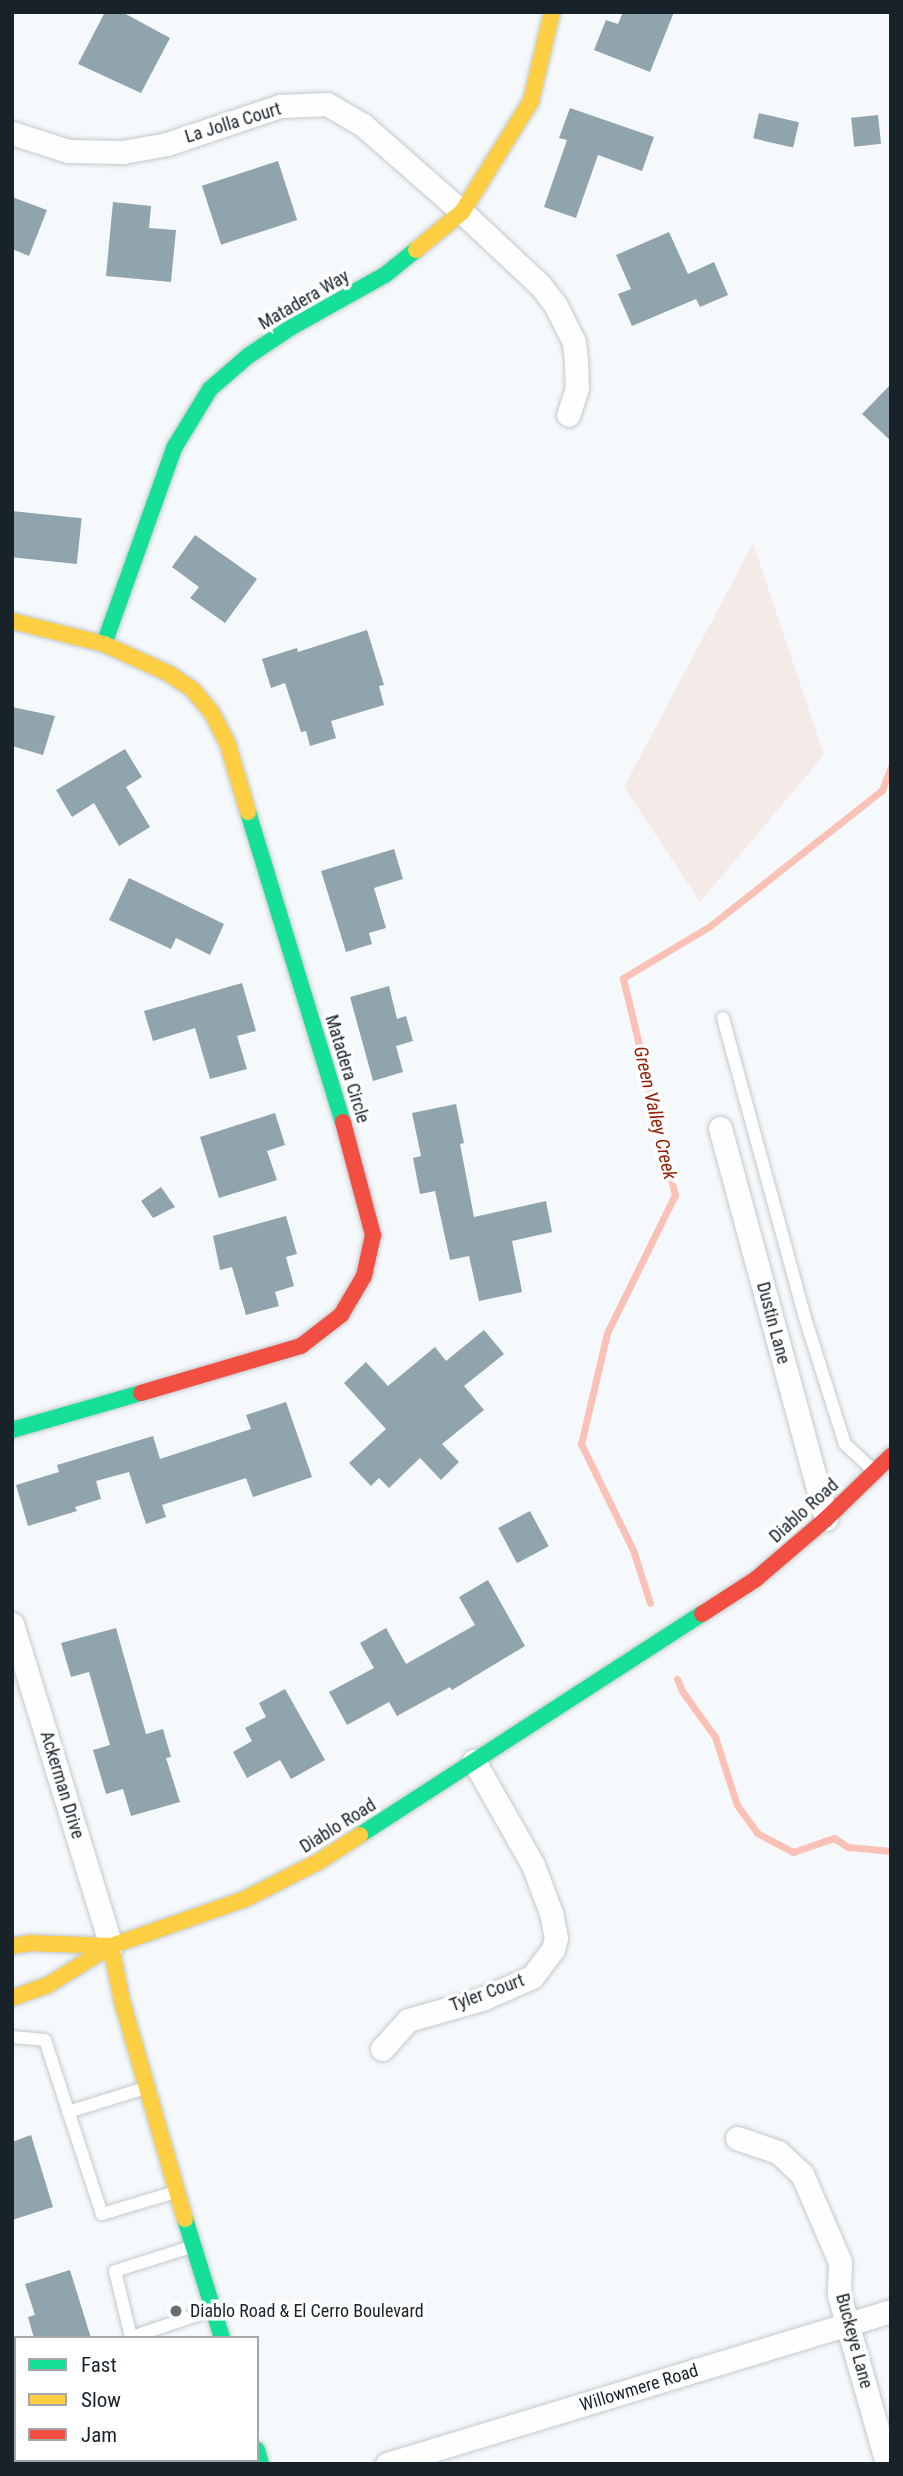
<!DOCTYPE html>
<html>
<head>
<meta charset="utf-8">
<style>
	body { margin:0 }
	#map { position:relative; width:903px; height:2476px; overflow:hidden; background:#f6f9fb; font-family:"Roboto Condensed",sans-serif }
	div>[style] { position:absolute }
	.green>* { inset:0; background:#f4ebe9 }
	.stream>* { height:7px; margin:-3.5px; padding:0 3.5px; transform-origin:3.5px; border-radius:3.5px; background:#fac2b6 }
	.building>* { inset:0; background:#8fa4ac; transform-origin:0 0 }
	.roads { filter:drop-shadow(0 0 2px #c2c9cd) drop-shadow(0 0 2px #c2c9cd) }
	.lane>* { height:12px; margin:-6px; padding:0 6px; transform-origin:6px; border-radius:6px; background:#fefefe }
	.street>* { height:23px; margin:-11.5px; padding:0 11.5px; transform-origin:11.5px; border-radius:11.5px; background:#fefefe }
	.fast>* { height:16px; margin:-8px; padding:0 8px; transform-origin:8px; border-radius:8px; background:#16e098 }
	.slow>* { height:16px; margin:-8px; padding:0 8px; transform-origin:8px; border-radius:8px; background:#ffcf43 }
	.jam>* { height:16px; margin:-8px; padding:0 8px; transform-origin:8px; border-radius:8px; background:#f24e42 }
	.dots>* { width:19px; height:19px; translate:-50% -50%; box-sizing:border-box; border:4px solid #fff; border-radius:50% }
	span { translate:-50% -50%; white-space:nowrap; text-align:center; line-height:1.15; -webkit-text-stroke:7px #fff; paint-order:stroke }
	.street-label { font-size:18px; color:#182329 }
	.poi-label { font-size:18px; color:#182329 }
	.left { translate:0 -50%; text-align:left }
	.water-label { font-size:19px; color:#952208; font-style:italic }
	.frame { position:absolute; inset:0; border:14px solid #182329; pointer-events:none }
	.legend { position:absolute; left:14px; top:2336px; width:245px; height:126px; box-sizing:border-box; background:#fff; border:2px solid #a3a7a9; margin:0; padding:9px 12px; list-style:none; font-size:21px; color:#182329 }
	.legend li { display:flex; align-items:center; gap:14px; height:35px }
	.legend b { width:35px; border:2px solid #a3a7a9 }
</style>
</head>
<body>
<div id="map">
	<div class="green">
		<div style="clip-path:polygon(753px 543px,824px 755px,700px 902px,624px 787px)"></div>
	</div>
	<div class="stream">
		<div style="left:650px;top:1603px;width:56px;rotate:-107.8deg"></div>
		<div style="left:633px;top:1550px;width:118px;rotate:-116.1deg"></div>
		<div style="left:581px;top:1444px;width:114px;rotate:-76.8deg"></div>
		<div style="left:607px;top:1333px;width:154px;rotate:-63.8deg"></div>
		<div style="left:675px;top:1195px;width:223px;rotate:-103.5deg"></div>
		<div style="left:623px;top:978px;width:101px;rotate:-30.9deg"></div>
		<div style="left:710px;top:926px;width:219px;rotate:-38.3deg"></div>
		<div style="left:882px;top:790px;width:25px;rotate:-69deg"></div>
		<div style="left:677px;top:1679px;width:13px;rotate:67deg"></div>
		<div style="left:682px;top:1691px;width:57px;rotate:54.3deg"></div>
		<div style="left:715px;top:1737px;width:71px;rotate:72.1deg"></div>
		<div style="left:737px;top:1805px;width:34px;rotate:54deg"></div>
		<div style="left:757px;top:1833px;width:41px;rotate:27.8deg"></div>
		<div style="left:793px;top:1852px;width:43px;rotate:-18.9deg"></div>
		<div style="left:834px;top:1838px;width:17px;rotate:33deg"></div>
		<div style="left:848px;top:1847px;width:43px;rotate:5.3deg"></div>
	</div>
	<div class="building">
		<div style="clip-path:polygon(105px 12px,122px 12px,170px 38px,141px 93px,78px 64px)"></div>
		<div style="clip-path:polygon(623px 12px,674px 12px,650px 72px,594px 50px,606px 20px,618px 24px)"></div>
		<div style="clip-path:polygon(570px 108px,654px 137px,642px 171px,598px 155px,576px 218px,544px 207px,567px 140px,559px 138px)"></div>
		<div style="left:759px;top:113px;width:41px;height:26px;rotate:13deg"></div>
		<div style="left:878px;top:115px;width:29px;height:27px;rotate:84deg"></div>
		<div style="left:278px;top:161px;width:62px;height:80px;rotate:72deg"></div>
		<div style="clip-path:polygon(12px 197px,47px 210px,29px 256px,12px 249px)"></div>
		<div style="clip-path:polygon(113px 202px,151px 206px,149px 228px,176px 230px,171px 282px,106px 276px)"></div>
		<div style="clip-path:polygon(669px 232px,688px 274px,714px 262px,728px 295px,700px 307px,696px 299px,632px 326px,618px 294px,631px 289px,616px 255px)"></div>
		<div style="clip-path:polygon(891px 384px,891px 441px,862px 414px)"></div>
		<div style="left:12px;top:511px;width:70px;height:46px;rotate:6deg"></div>
		<div style="clip-path:polygon(195px 535px,257px 579px,225px 623px,190px 598px,199px 587px,172px 567px)"></div>
		<div style="clip-path:polygon(367px 630px,384px 685px,379px 686px,384px 705px,331px 721px,336px 738px,310px 746px,306px 731px,301px 732px,285px 683px,271px 688px,262px 659px,297px 648px,298px 652px)"></div>
		<div style="clip-path:polygon(12px 707px,55px 716px,43px 755px,12px 746px)"></div>
		<div style="clip-path:polygon(125px 749px,142px 777px,126px 787px,150px 827px,119px 846px,94px 803px,72px 817px,56px 790px)"></div>
		<div style="clip-path:polygon(394px 849px,403px 879px,374px 888px,386px 928px,369px 933px,372px 944px,346px 952px,321px 871px)"></div>
		<div style="clip-path:polygon(129px 878px,224px 924px,210px 955px,176px 938px,171px 949px,109px 920px)"></div>
		<div style="clip-path:polygon(242px 983px,256px 1031px,237px 1036px,247px 1069px,210px 1079px,195px 1028px,153px 1041px,144px 1011px)"></div>
		<div style="clip-path:polygon(389px 986px,397px 1019px,406px 1016px,413px 1041px,396px 1046px,403px 1072px,373px 1081px,350px 997px)"></div>
		<div style="clip-path:polygon(456px 1104px,464px 1143px,460px 1144px,474px 1217px,546px 1201px,552px 1232px,512px 1241px,522px 1292px,479px 1301px,469px 1256px,450px 1260px,435px 1191px,420px 1194px,413px 1158px,421px 1156px,412px 1113px)"></div>
		<div style="clip-path:polygon(275px 1113px,285px 1145px,267px 1151px,277px 1180px,219px 1198px,200px 1137px)"></div>
		<div style="clip-path:polygon(161px 1187px,175px 1207px,153px 1218px,141px 1201px)"></div>
		<div style="clip-path:polygon(286px 1216px,297px 1254px,286px 1257px,294px 1286px,275px 1292px,279px 1306px,246px 1315px,232px 1267px,220px 1270px,213px 1236px)"></div>
		<div style="clip-path:polygon(484px 1330px,504px 1354px,464px 1386px,484px 1410px,442px 1444px,459px 1462px,441px 1480px,420px 1458px,389px 1488px,379px 1478px,371px 1486px,349px 1463px,386px 1429px,344px 1383px,366px 1362px,388px 1386px,435px 1347px,446px 1361px)"></div>
		<div style="clip-path:polygon(286px 1402px,312px 1477px,253px 1497px,246px 1478px,162px 1505px,166px 1517px,146px 1524px,129px 1472px,96px 1481px,101px 1499px,75px 1507px,77px 1511px,28px 1526px,16px 1485px,59px 1472px,57px 1465px,153px 1436px,160px 1459px,251px 1429px,246px 1415px)"></div>
		<div style="left:530px;top:1511px;width:40px;height:36px;rotate:62deg"></div>
		<div style="clip-path:polygon(488px 1580px,525px 1646px,452px 1690px,450px 1687px,397px 1716px,389px 1702px,347px 1725px,329px 1692px,374px 1668px,360px 1643px,386px 1628px,406px 1664px,475px 1625px,459px 1597px)"></div>
		<div style="clip-path:polygon(116px 1628px,146px 1734px,163px 1729px,171px 1757px,166px 1758px,180px 1802px,131px 1816px,123px 1789px,106px 1794px,93px 1750px,110px 1745px,89px 1672px,71px 1677px,61px 1643px)"></div>
		<div style="clip-path:polygon(285px 1689px,325px 1760px,291px 1779px,280px 1760px,247px 1778px,233px 1752px,252px 1741px,245px 1728px,266px 1717px,259px 1703px)"></div>
		<div style="clip-path:polygon(31px 2135px,53px 2207px,12px 2220px,12px 2142px)"></div>
		<div style="clip-path:polygon(70px 2270px,91px 2338px,34px 2338px,28px 2317px,35px 2315px,25px 2284px)"></div>
	</div>
	<div class="roads">
		<div class="lane">
			<div style="left:723px;top:1018px;width:311px;rotate:74.7deg"></div>
			<div style="left:805px;top:1318px;width:132px;rotate:72.4deg"></div>
			<div style="left:845px;top:1444px;width:41px;rotate:43deg"></div>
			<div style="left:12px;top:2037px;width:33px;rotate:5deg"></div>
			<div style="left:45px;top:2040px;width:183px;rotate:71.9deg"></div>
			<div style="left:102px;top:2214px;width:77px;rotate:-16.6deg"></div>
			<div style="left:68px;top:2112px;width:81px;rotate:-17.3deg"></div>
			<div style="left:194px;top:2246px;width:83px;rotate:162.4deg"></div>
			<div style="left:115px;top:2271px;width:64px;rotate:76.4deg"></div>
			<div style="left:130px;top:2333px;width:6px;rotate:31deg"></div>
			<div style="left:135px;top:2336px;width:81px;rotate:-18.7deg"></div>
		</div>
		<div class="street">
			<div style="left:12px;top:133px;width:59px;rotate:17.8deg"></div>
			<div style="left:68px;top:151px;width:55px;rotate:1deg"></div>
			<div style="left:123px;top:152px;width:45px;rotate:-10.3deg"></div>
			<div style="left:167px;top:144px;width:119px;rotate:-18.6deg"></div>
			<div style="left:280px;top:106px;width:47px;rotate:-2.4deg"></div>
			<div style="left:327px;top:104px;width:42px;rotate:30.3deg"></div>
			<div style="left:363px;top:125px;width:132px;rotate:41.3deg"></div>
			<div style="left:462px;top:212px;width:107px;rotate:43.1deg"></div>
			<div style="left:540px;top:285px;width:24px;rotate:52deg"></div>
			<div style="left:555px;top:304px;width:42px;rotate:63.4deg"></div>
			<div style="left:574px;top:342px;width:19px;rotate:84deg"></div>
			<div style="left:576px;top:361px;width:27px;rotate:88deg"></div>
			<div style="left:577px;top:388px;width:28px;rotate:108deg"></div>
			<div style="left:720px;top:1128px;width:405px;rotate:74.8deg"></div>
			<div style="left:12px;top:1624px;width:337px;rotate:72.9deg"></div>
			<div style="left:382px;top:2049px;width:39px;rotate:-48deg"></div>
			<div style="left:408px;top:2020px;width:77px;rotate:-15.8deg"></div>
			<div style="left:482px;top:1999px;width:55px;rotate:-23.7deg"></div>
			<div style="left:532px;top:1977px;width:35px;rotate:-53deg"></div>
			<div style="left:553px;top:1949px;width:11px;rotate:-75deg"></div>
			<div style="left:556px;top:1938px;width:25px;rotate:-101deg"></div>
			<div style="left:551px;top:1913px;width:51px;rotate:-110.6deg"></div>
			<div style="left:533px;top:1865px;width:120px;rotate:-119.6deg"></div>
			<div style="left:737px;top:2138px;width:43px;rotate:18.9deg"></div>
			<div style="left:778px;top:2152px;width:33px;rotate:43deg"></div>
			<div style="left:802px;top:2174px;width:96px;rotate:66.6deg"></div>
			<div style="left:840px;top:2262px;width:33px;rotate:92deg"></div>
			<div style="left:839px;top:2295px;width:176px;rotate:74.1deg"></div>
			<div style="left:387px;top:2464px;width:527px;rotate:-16.89deg"></div>
		</div>
		<div class="fast">
			<div style="left:104px;top:644px;width:208px;rotate:-70.3deg"></div>
			<div style="left:174px;top:448px;width:69px;rotate:-58.6deg"></div>
			<div style="left:210px;top:389px;width:50px;rotate:-41deg"></div>
			<div style="left:248px;top:356px;width:50px;rotate:-33.7deg"></div>
			<div style="left:290px;top:328px;width:109px;rotate:-29.2deg"></div>
			<div style="left:385px;top:275px;width:40px;rotate:-39deg"></div>
			<div style="left:248px;top:812px;width:324px;rotate:73deg"></div>
			<div style="left:12px;top:1430px;width:134px;rotate:-16deg"></div>
			<div style="left:360px;top:1835px;width:407px;rotate:-32.9deg"></div>
			<div style="left:185px;top:2219px;width:125px;rotate:72.7deg"></div>
			<div style="left:257px;top:2450px;width:15px;rotate:74deg"></div>
		</div>
		<div class="slow">
			<div style="left:416px;top:250px;width:60px;rotate:-39.6deg"></div>
			<div style="left:462px;top:212px;width:131px;rotate:-58.1deg"></div>
			<div style="left:531px;top:101px;width:91px;rotate:-76.7deg"></div>
			<div style="left:12px;top:621px;width:95px;rotate:14deg"></div>
			<div style="left:104px;top:644px;width:70px;rotate:24.4deg"></div>
			<div style="left:168px;top:673px;width:29px;rotate:34deg"></div>
			<div style="left:192px;top:689px;width:31px;rotate:50deg"></div>
			<div style="left:212px;top:713px;width:36px;rotate:63deg"></div>
			<div style="left:228px;top:745px;width:70px;rotate:73.4deg"></div>
			<div style="left:12px;top:1946px;width:18px;rotate:-9deg"></div>
			<div style="left:30px;top:1943px;width:81px;rotate:2.1deg"></div>
			<div style="left:111px;top:1946px;width:56px;rotate:78.7deg"></div>
			<div style="left:122px;top:2001px;width:227px;rotate:73.9deg"></div>
			<div style="left:12px;top:1998px;width:38px;rotate:-20deg"></div>
			<div style="left:48px;top:1985px;width:74px;rotate:-31.8deg"></div>
			<div style="left:111px;top:1946px;width:142px;rotate:-19.3deg"></div>
			<div style="left:245px;top:1899px;width:82px;rotate:-26.9deg"></div>
			<div style="left:318px;top:1862px;width:50px;rotate:-32.7deg"></div>
		</div>
		<div class="jam">
			<div style="left:141px;top:1393px;width:167px;rotate:-16.4deg"></div>
			<div style="left:301px;top:1346px;width:51px;rotate:-37.8deg"></div>
			<div style="left:341px;top:1315px;width:45px;rotate:-59.5deg"></div>
			<div style="left:364px;top:1276px;width:42px;rotate:-77.6deg"></div>
			<div style="left:373px;top:1235px;width:117px;rotate:-104.9deg"></div>
			<div style="left:702px;top:1614px;width:64px;rotate:-32.9deg"></div>
			<div style="left:756px;top:1579px;width:92px;rotate:-40.6deg"></div>
			<div style="left:826px;top:1519px;width:91px;rotate:-44.1deg"></div>
		</div>
	</div>
	<div class="dots">
		<div style="left:176px;top:2311px;background:#666e72"></div>
	</div>
	<div class="street-label">
		<span style="left:233px;top:123px;rotate:-17deg">La Jolla Court</span>
		<span style="left:304px;top:300px;rotate:-30deg">Matadera Way</span>
		<span style="left:347px;top:1069px;rotate:73deg">Matadera Circle</span>
		<span style="left:773px;top:1323px;rotate:75deg">Dustin Lane</span>
		<span style="left:804px;top:1511px;rotate:-42deg">Diablo Road</span>
		<span style="left:62px;top:1785px;rotate:73deg">Ackerman Drive</span>
		<span style="left:338px;top:1826px;rotate:-32deg">Diablo Road</span>
		<span style="left:487px;top:1993px;rotate:-20deg">Tyler Court</span>
		<span style="left:854px;top:2341px;rotate:75deg">Buckeye Lane</span>
		<span style="left:639px;top:2388px;rotate:-17deg">Willowmere Road</span>
	</div>
	<div class="poi-label">
		<span class="left" style="left:190px;top:2311px">Diablo Road &amp; El Cerro Boulevard</span>
	</div>
	<div class="water-label">
		<span style="left:655px;top:1113px;rotate:77deg">Green Valley Creek</span>
	</div>
	<div class="frame"></div>
	<ul class="legend">
	<li><b style="height:9px;background:#16e098"></b>Fast</li>
	<li><b style="height:9px;background:#ffcf43"></b>Slow</li>
	<li><b style="height:9px;background:#f24e42"></b>Jam</li>
	</ul>
</div>
</body>
</html>
